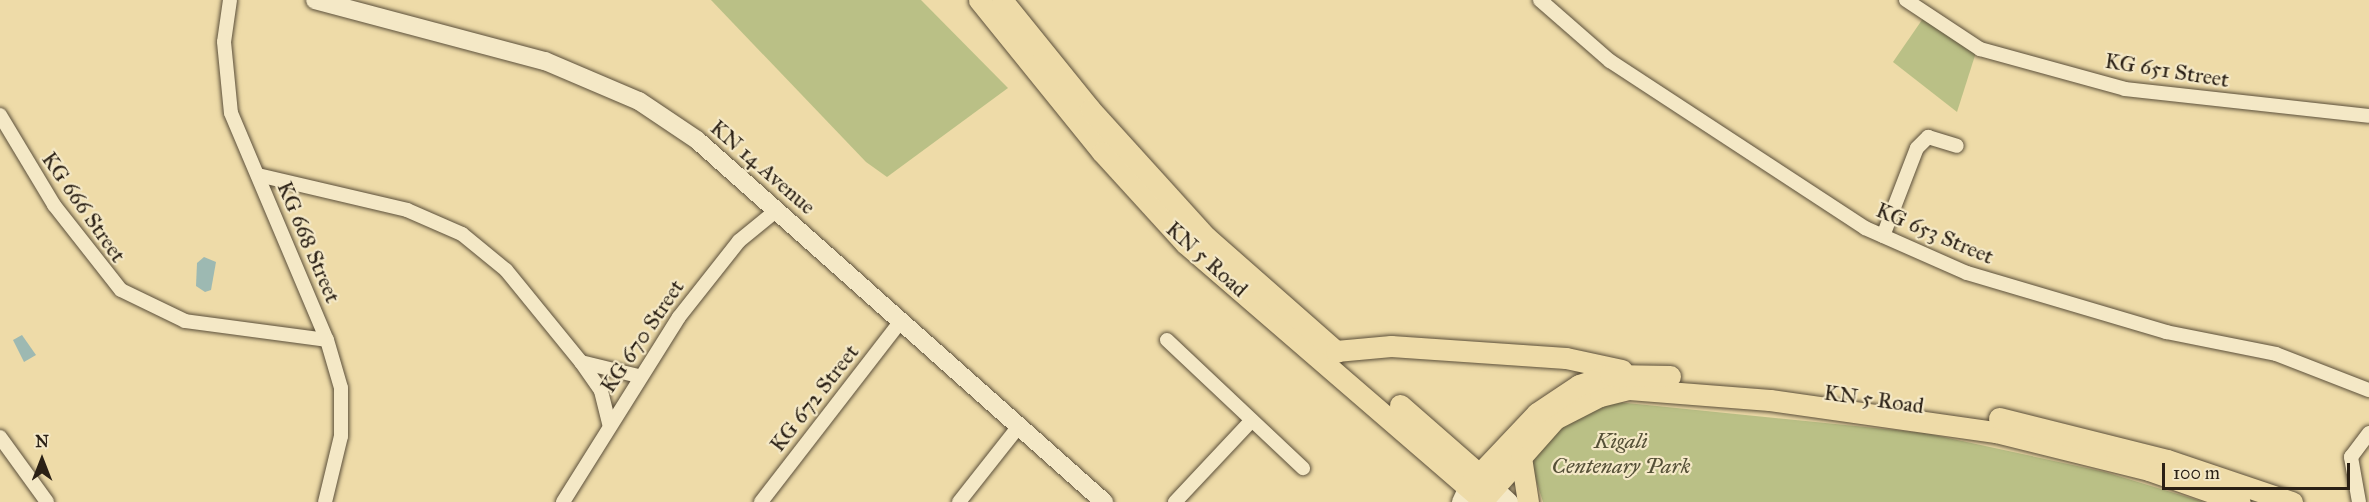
<!DOCTYPE html>
<html>
<head>
<meta charset="utf-8">
<style>
	body { margin:0 }
	#map { position:relative; width:2369px; height:502px; overflow:hidden; background:#eedba8; font-family:"IM FELL Great Primer",serif }
	div>[style] { position:absolute }
	.green>* { inset:0; background:#bac086 }
	.water>* { inset:0; background:#9db9b2 }
	.roads { filter:drop-shadow(0 0 2px #5b4f3a) drop-shadow(0 0 2px #5b4f3a) }
	.street>* { height:14px; margin:-7px; padding:0 7px; transform-origin:7px; border-radius:7px; background:#f4e8c6 }
	.secondary>* { height:18px; margin:-9px; padding:0 9px; transform-origin:9px; border-radius:9px; background:#f4e8c6 }
	.primary>* { height:21px; margin:-10.5px; padding:0 10.5px; transform-origin:10.5px; border-radius:10.5px; background:#eedba8 }
	span { translate:-50% -50%; white-space:nowrap; text-align:center; line-height:1.15; -webkit-text-stroke:4.5px #f4e8c6; paint-order:stroke }
	.street-label { font-size:22px; color:#2a2015 }
	.park-label { font-size:22px; color:#555037; font-style:italic }
	.north { position:absolute; left:12px; top:430px; width:60px; height:60px; -webkit-text-stroke:4px #f4e8c6; paint-order:stroke; rotate:0deg; font-size:16px; font-weight:700; line-height:24px; text-align:center; color:#2a2015 }
	.north::after { content:''; display:block; margin:auto; width:21px; height:27px; background:#2a2015; clip-path:polygon(50% 0,100% 100%,50% 72%,0 100%) }
	.scale { position:absolute; left:2162px; top:463px; width:188px; height:27px; box-sizing:border-box; border:3px solid #2a2015; border-top:0; padding-left:8px; font-size:18px; line-height:21px; white-space:nowrap; color:#2a2015; -webkit-text-stroke:4px #f4e8c6; paint-order:stroke }
</style>
</head>
<body>
<div id="map">
	<div class="green">
		<div style="clip-path:polygon(711px 0,921px 0,1008px 88px,887px 177px,866px 162px)"></div>
		<div style="clip-path:polygon(1924px 17px,1978px 46px,1957px 112px,1893px 62px)"></div>
		<div style="clip-path:polygon(1617px 402px,1925px 433px,2105px 472px,2204px 502px,1543px 502px,1529px 458px,1573px 416px)"></div>
	</div>
	<div class="water">
		<div style="clip-path:polygon(204px 257px,216px 262px,211px 290px,205px 292px,196px 286px,197px 263px)"></div>
		<div style="clip-path:polygon(22px 335px,36px 355px,24px 362px,13px 340px)"></div>
	</div>
	<div class="roads">
		<div class="street">
			<div style="left:230px;top:0;width:42px;rotate:98.1deg"></div>
			<div style="left:224px;top:42px;width:71px;rotate:84.4deg"></div>
			<div style="left:231px;top:113px;width:246px;rotate:67.1deg"></div>
			<div style="left:327px;top:340px;width:50px;rotate:73.7deg"></div>
			<div style="left:341px;top:388px;width:48px;rotate:90deg"></div>
			<div style="left:341px;top:436px;width:68px;rotate:103.6deg"></div>
			<div style="left:1540px;top:0;width:93px;rotate:41.1deg"></div>
			<div style="left:1610px;top:61px;width:305px;rotate:33.2deg"></div>
			<div style="left:1865px;top:228px;width:111px;rotate:23.8deg"></div>
			<div style="left:1967px;top:273px;width:208px;rotate:16.5deg"></div>
			<div style="left:2166px;top:332px;width:112px;rotate:11.3deg"></div>
			<div style="left:2276px;top:354px;width:100px;rotate:21.2deg"></div>
			<div style="left:1906px;top:0;width:89px;rotate:33.5deg"></div>
			<div style="left:1980px;top:49px;width:150px;rotate:15.4deg"></div>
			<div style="left:2125px;top:89px;width:245px;rotate:6.3deg"></div>
			<div style="left:0;top:115px;width:105px;rotate:59deg"></div>
			<div style="left:54px;top:205px;width:108px;rotate:51.8deg"></div>
			<div style="left:121px;top:290px;width:71px;rotate:25.8deg"></div>
			<div style="left:185px;top:321px;width:143px;rotate:7.6deg"></div>
			<div style="left:258px;top:175px;width:153px;rotate:13.2deg"></div>
			<div style="left:407px;top:210px;width:60px;rotate:23.6deg"></div>
			<div style="left:462px;top:234px;width:57px;rotate:39.3deg"></div>
			<div style="left:506px;top:270px;width:119px;rotate:50.8deg"></div>
			<div style="left:581px;top:362px;width:35px;rotate:55deg"></div>
			<div style="left:601px;top:391px;width:34px;rotate:76deg"></div>
			<div style="left:1883px;top:236px;width:94px;rotate:-68.9deg"></div>
			<div style="left:1917px;top:148px;width:16px;rotate:-45deg"></div>
			<div style="left:1928px;top:137px;width:30px;rotate:17deg"></div>
			<div style="left:1167px;top:340px;width:187px;rotate:43.3deg"></div>
			<div style="left:581px;top:362px;width:59px;rotate:13.8deg"></div>
			<div style="left:0;top:437px;width:80px;rotate:54.1deg"></div>
			<div style="left:563px;top:502px;width:218px;rotate:-57.9deg"></div>
			<div style="left:679px;top:317px;width:97px;rotate:-51.7deg"></div>
			<div style="left:739px;top:241px;width:49px;rotate:-39.2deg"></div>
			<div style="left:761px;top:502px;width:229px;rotate:-52.3deg"></div>
			<div style="left:959px;top:502px;width:97px;rotate:-51.7deg"></div>
			<div style="left:1175px;top:502px;width:111px;rotate:-46.8deg"></div>
			<div style="left:2359px;top:502px;width:46px;rotate:-100.1deg"></div>
			<div style="left:2351px;top:457px;width:30px;rotate:-53deg"></div>
		</div>
		<div class="secondary">
			<div style="left:315px;top:0;width:238px;rotate:14.9deg"></div>
			<div style="left:545px;top:61px;width:102px;rotate:23.1deg"></div>
			<div style="left:639px;top:101px;width:70px;rotate:33.9deg"></div>
			<div style="left:697px;top:140px;width:545px;rotate:41.65deg"></div>
			<div style="left:1494px;top:488px;width:21px;rotate:43deg"></div>
			<div style="left:1461px;top:502px;width:19px;rotate:-65deg"></div>
		</div>
		<div class="primary">
			<div style="left:979px;top:0;width:196px;rotate:51deg"></div>
			<div style="left:1102px;top:152px;width:123px;rotate:47.6deg"></div>
			<div style="left:1185px;top:243px;width:394px;rotate:40.8deg"></div>
			<div style="left:1483px;top:500px;width:108px;rotate:-48.4deg"></div>
			<div style="left:1555px;top:419px;width:51px;rotate:-27.1deg"></div>
			<div style="left:1600px;top:396px;width:30px;rotate:-14deg"></div>
			<div style="left:1629px;top:389px;width:141px;rotate:4.5deg"></div>
			<div style="left:1770px;top:400px;width:228px;rotate:8.1deg"></div>
			<div style="left:1996px;top:432px;width:158px;rotate:13.9deg"></div>
			<div style="left:2149px;top:470px;width:96px;rotate:19.4deg"></div>
			<div style="left:1002px;top:0;width:140px;rotate:51.1deg"></div>
			<div style="left:1090px;top:109px;width:173px;rotate:47.8deg"></div>
			<div style="left:1206px;top:237px;width:174px;rotate:41.3deg"></div>
			<div style="left:1336px;top:351px;width:55px;rotate:-5.2deg"></div>
			<div style="left:1391px;top:346px;width:175px;rotate:3.9deg"></div>
			<div style="left:1566px;top:358px;width:57px;rotate:12.1deg"></div>
			<div style="left:1400px;top:405px;width:118px;rotate:41.2deg"></div>
			<div style="left:1999px;top:418px;width:173px;rotate:14deg"></div>
			<div style="left:2167px;top:460px;width:132px;rotate:18.6deg"></div>
			<div style="left:1521px;top:457px;width:46px;rotate:81.2deg"></div>
			<div style="left:1469px;top:485px;width:99px;rotate:-46.6deg"></div>
			<div style="left:1537px;top:413px;width:50px;rotate:-33.7deg"></div>
			<div style="left:1579px;top:385px;width:33px;rotate:-18deg"></div>
			<div style="left:1610px;top:375px;width:60px;rotate:1deg"></div>
		</div>
	</div>
	<div class="street-label">
		<span style="left:2167px;top:70px;rotate:9deg">KG 651 Street</span>
		<span style="left:763px;top:167px;rotate:41deg">KN 14 Avenue</span>
		<span style="left:84px;top:207px;rotate:55deg">KG 666 Street</span>
		<span style="left:1935px;top:233px;rotate:23deg">KG 653 Street</span>
		<span style="left:309px;top:242px;rotate:67deg">KG 668 Street</span>
		<span style="left:1207px;top:259px;rotate:42deg">KN 5 Road</span>
		<span style="left:642px;top:336px;rotate:-56deg">KG 670 Street</span>
		<span style="left:814px;top:398px;rotate:-52deg">KG 672 Street</span>
		<span style="left:1874px;top:399px;rotate:8deg">KN 5 Road</span>
	</div>
	<div class="park-label">
		<span style="left:1621px;top:453px">Kigali<br>Centenary Park</span>
	</div>
	<div class="north">N</div>
	<div class="scale">100 m</div>
</div>
</body>
</html>
